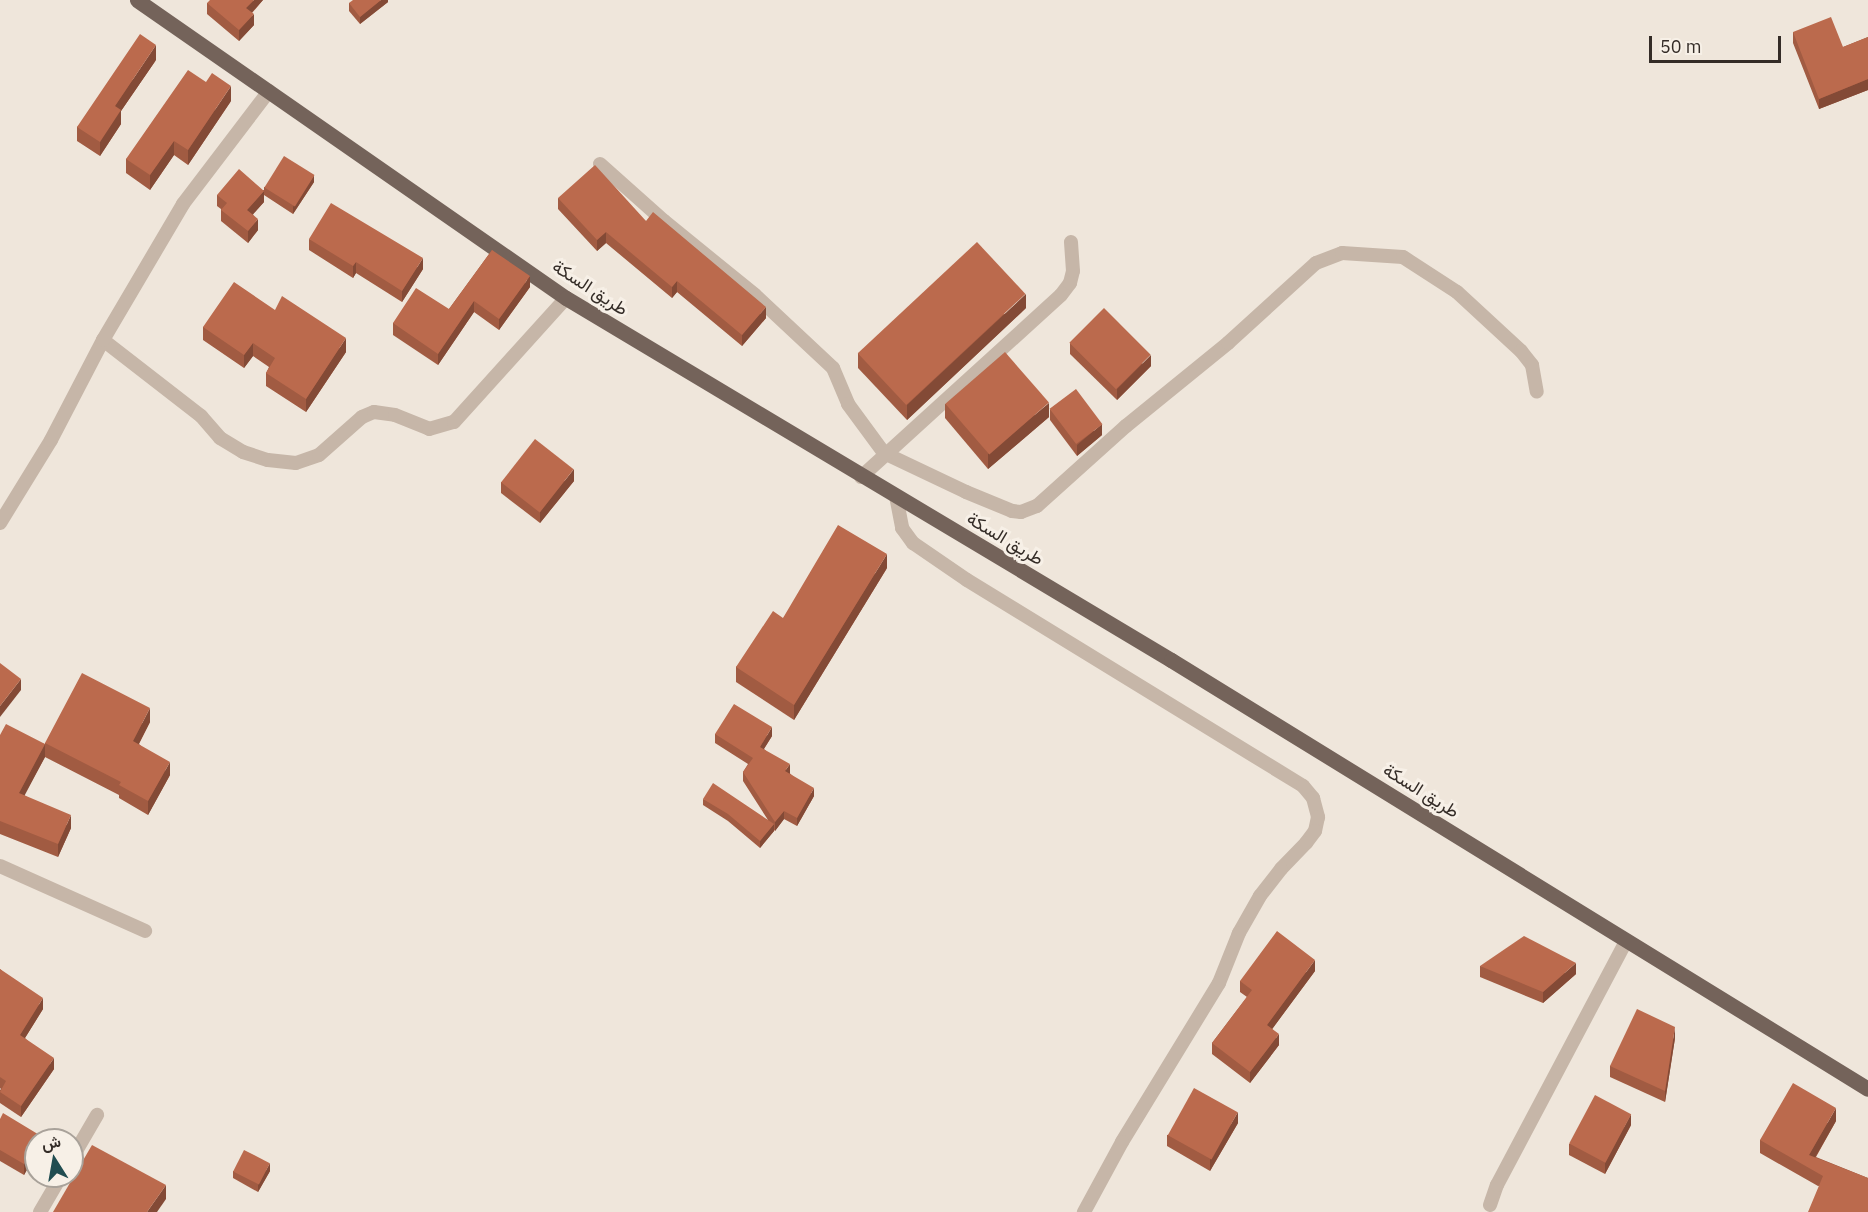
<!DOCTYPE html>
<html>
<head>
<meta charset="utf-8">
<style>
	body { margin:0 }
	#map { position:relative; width:1868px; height:1212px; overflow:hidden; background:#efe6db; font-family:"IBM Plex Sans",Vazirmatn,sans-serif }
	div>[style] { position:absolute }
	.street>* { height:14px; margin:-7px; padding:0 7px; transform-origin:7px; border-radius:7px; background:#c6b6a8 }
	.primary>* { height:15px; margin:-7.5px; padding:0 7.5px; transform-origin:7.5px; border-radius:7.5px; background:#74635a }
	.wall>* { inset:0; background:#a15b42 }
	.shaded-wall>* { inset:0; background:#834a36 }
	.building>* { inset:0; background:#bb6a4d; transform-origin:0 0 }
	span { translate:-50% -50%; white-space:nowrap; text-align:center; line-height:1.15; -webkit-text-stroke:6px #f7f0e7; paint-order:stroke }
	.street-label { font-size:18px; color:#342c27 }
	.north { position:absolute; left:24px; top:1128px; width:60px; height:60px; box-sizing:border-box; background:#f7f0e7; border:2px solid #a9a29a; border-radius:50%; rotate:349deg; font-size:16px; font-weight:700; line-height:24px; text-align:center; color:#342c27 }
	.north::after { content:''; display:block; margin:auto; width:21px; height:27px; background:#214d51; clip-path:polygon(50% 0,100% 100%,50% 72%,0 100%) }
	.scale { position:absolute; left:1649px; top:36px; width:132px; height:27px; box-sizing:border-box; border:3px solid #342c27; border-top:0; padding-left:8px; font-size:18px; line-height:21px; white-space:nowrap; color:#342c27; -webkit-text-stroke:4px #f7f0e7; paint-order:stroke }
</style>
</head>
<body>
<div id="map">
	<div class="street">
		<div style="left:600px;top:164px;width:86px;rotate:41.7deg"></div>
		<div style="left:664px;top:221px;width:117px;rotate:39.1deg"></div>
		<div style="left:755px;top:295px;width:107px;rotate:43.1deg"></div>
		<div style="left:833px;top:368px;width:39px;rotate:67deg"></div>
		<div style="left:848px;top:404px;width:61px;rotate:53.7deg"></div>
		<div style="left:884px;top:453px;width:91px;rotate:25.4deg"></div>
		<div style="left:966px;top:492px;width:50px;rotate:22.4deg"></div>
		<div style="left:1012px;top:511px;width:9px;rotate:6deg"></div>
		<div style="left:1021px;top:512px;width:17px;rotate:-21deg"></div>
		<div style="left:1037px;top:506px;width:120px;rotate:-42deg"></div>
		<div style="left:1126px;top:426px;width:132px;rotate:-39.1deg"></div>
		<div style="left:1228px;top:343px;width:119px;rotate:-42.3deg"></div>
		<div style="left:1316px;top:263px;width:28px;rotate:-21deg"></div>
		<div style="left:1342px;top:253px;width:61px;rotate:3.8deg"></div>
		<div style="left:1403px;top:257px;width:64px;rotate:32.9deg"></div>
		<div style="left:1457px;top:292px;width:87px;rotate:42.7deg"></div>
		<div style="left:1521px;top:351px;width:18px;rotate:52deg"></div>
		<div style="left:1532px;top:365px;width:27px;rotate:80deg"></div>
		<div style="left:103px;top:340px;width:124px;rotate:37.8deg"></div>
		<div style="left:201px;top:416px;width:29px;rotate:49deg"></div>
		<div style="left:220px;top:438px;width:27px;rotate:31deg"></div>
		<div style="left:243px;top:452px;width:26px;rotate:18deg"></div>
		<div style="left:268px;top:460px;width:28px;rotate:6deg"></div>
		<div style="left:296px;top:463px;width:24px;rotate:-19deg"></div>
		<div style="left:319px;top:455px;width:57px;rotate:-41.5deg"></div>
		<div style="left:362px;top:417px;width:13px;rotate:-23deg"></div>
		<div style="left:374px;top:412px;width:21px;rotate:8deg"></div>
		<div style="left:395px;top:415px;width:37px;rotate:22deg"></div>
		<div style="left:429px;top:429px;width:26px;rotate:-16deg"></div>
		<div style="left:454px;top:422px;width:167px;rotate:-47.9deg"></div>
		<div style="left:861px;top:477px;width:270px;rotate:-42.3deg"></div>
		<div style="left:1061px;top:295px;width:15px;rotate:-53deg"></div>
		<div style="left:1070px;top:283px;width:12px;rotate:-76deg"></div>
		<div style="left:1073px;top:271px;width:29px;rotate:-94deg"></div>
		<div style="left:896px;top:496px;width:33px;rotate:79deg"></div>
		<div style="left:902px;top:528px;width:19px;rotate:54deg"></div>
		<div style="left:913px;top:543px;width:65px;rotate:34.4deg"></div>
		<div style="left:967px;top:580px;width:394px;rotate:31.5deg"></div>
		<div style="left:1303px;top:786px;width:16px;rotate:50deg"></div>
		<div style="left:1313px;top:798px;width:20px;rotate:75deg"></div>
		<div style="left:1318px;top:817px;width:14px;rotate:102deg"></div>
		<div style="left:1315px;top:831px;width:15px;rotate:127deg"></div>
		<div style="left:1306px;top:843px;width:36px;rotate:134deg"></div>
		<div style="left:1281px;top:869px;width:34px;rotate:128deg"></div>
		<div style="left:1260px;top:896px;width:43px;rotate:119.6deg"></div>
		<div style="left:1239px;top:933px;width:54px;rotate:111.8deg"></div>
		<div style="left:1219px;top:983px;width:186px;rotate:121.4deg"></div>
		<div style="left:1122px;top:1142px;width:80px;rotate:118.5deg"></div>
		<div style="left:0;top:523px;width:97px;rotate:-58.4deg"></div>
		<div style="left:51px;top:440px;width:113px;rotate:-62.5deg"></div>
		<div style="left:103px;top:340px;width:158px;rotate:-59.5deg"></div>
		<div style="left:183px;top:204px;width:142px;rotate:-52.7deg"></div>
		<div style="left:0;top:866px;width:159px;rotate:24.1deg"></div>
		<div style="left:72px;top:1158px;width:50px;rotate:-59.8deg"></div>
		<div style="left:1490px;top:1205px;width:21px;rotate:-71deg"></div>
		<div style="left:1497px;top:1185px;width:276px;rotate:-62.1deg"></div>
		<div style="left:40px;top:1212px;width:42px;rotate:-59.7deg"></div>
	</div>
	<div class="primary">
		<div style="left:137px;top:0;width:522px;rotate:34.79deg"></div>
		<div style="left:566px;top:298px;width:705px;rotate:30.89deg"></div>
		<div style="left:1171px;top:660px;width:818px;rotate:31.61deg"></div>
	</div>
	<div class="wall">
		<div style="clip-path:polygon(263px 0,252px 13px,254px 25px,239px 41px,207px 14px,207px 3px)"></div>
		<div style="clip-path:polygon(388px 0,388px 2px,360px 24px,349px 11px,349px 3px)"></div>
		<div style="clip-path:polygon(1793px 32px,1843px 47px,1868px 37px,1868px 90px,1819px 109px,1793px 43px)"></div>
		<div style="clip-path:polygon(156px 60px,121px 111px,121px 124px,100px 156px,77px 141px,77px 127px)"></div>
		<div style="clip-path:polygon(231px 101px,188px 165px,174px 155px,150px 190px,126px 173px,126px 159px)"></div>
		<div style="clip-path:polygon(314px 182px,293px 214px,264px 195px,264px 202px,253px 214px,258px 230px,248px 243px,221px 221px,221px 209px,217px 206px,217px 195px,264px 190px,264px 187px)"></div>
		<div style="clip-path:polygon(558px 198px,646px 221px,766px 318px,742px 346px,677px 292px,672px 298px,606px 243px,597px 251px,558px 209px)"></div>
		<div style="clip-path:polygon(309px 239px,423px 269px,402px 302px,356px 273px,353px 278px,309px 250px)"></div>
		<div style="clip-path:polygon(492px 250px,530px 287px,499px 330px,474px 312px,438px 365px,393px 335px,393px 323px,449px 309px)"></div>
		<div style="clip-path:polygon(1026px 308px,907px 420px,858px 368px,858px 353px)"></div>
		<div style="clip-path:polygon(275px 310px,346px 352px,306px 412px,266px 386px,266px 373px,269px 367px,253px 356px,244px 368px,203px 340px,203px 327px)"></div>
		<div style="clip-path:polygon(1070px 343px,1151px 366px,1117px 400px,1070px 354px)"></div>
		<div style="clip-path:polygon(945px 404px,1049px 417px,988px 469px,945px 418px)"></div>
		<div style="clip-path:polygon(1050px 409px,1102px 435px,1077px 456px,1050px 420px)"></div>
		<div style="clip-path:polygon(574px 481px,540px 523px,501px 493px,501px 482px)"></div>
		<div style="clip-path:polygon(887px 568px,794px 720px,736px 682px,736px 667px,783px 618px)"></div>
		<div style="clip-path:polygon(150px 722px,139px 744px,170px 775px,148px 815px,119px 798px,119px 795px,45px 757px,24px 795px,71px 828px,58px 857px,0 834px,0 735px,45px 744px,45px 743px)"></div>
		<div style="clip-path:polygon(715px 734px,772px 736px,764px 749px,814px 796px,797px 826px,784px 819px,775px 831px,774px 830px,774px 831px,760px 848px,728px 821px,703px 805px,703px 799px,768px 820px,743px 781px,743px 772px,748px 764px,715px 743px)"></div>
		<div style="clip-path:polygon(1480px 966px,1576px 974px,1543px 1003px,1480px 977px)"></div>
		<div style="clip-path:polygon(0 969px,43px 1009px,25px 1038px,54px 1069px,21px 1117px,0 1103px,0 1090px,1px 1089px,0 1088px)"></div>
		<div style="clip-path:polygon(1315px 971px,1272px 1029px,1279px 1045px,1250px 1083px,1212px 1054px,1212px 1043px,1247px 997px,1240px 992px,1240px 981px)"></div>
		<div style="clip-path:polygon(1675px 1038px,1665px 1102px,1610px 1077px,1610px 1066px)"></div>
		<div style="clip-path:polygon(0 1119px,41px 1140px,24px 1175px,0 1161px)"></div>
		<div style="clip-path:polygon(1836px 1121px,1816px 1157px,1868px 1178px,1818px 1186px,1760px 1153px,1760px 1140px)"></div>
		<div style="clip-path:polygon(1238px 1123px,1210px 1171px,1167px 1146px,1167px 1135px)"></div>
		<div style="clip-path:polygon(1631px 1125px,1605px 1174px,1569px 1155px,1569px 1144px)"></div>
		<div style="clip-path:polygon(233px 1171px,270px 1171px,258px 1192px,233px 1178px)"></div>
	</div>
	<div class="shaded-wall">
		<div style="clip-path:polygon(254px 0,263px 0,246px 19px,246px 8px)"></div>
		<div style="clip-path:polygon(381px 0,388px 0,388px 2px,360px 24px,360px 17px)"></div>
		<div style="clip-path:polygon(254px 14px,254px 25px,239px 41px,239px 30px)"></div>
		<div style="clip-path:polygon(156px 45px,156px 60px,121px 111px,121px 124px,100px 156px,100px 142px,115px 106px)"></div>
		<div style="clip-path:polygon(1868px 79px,1868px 90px,1819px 109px,1819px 99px)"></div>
		<div style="clip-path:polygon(231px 86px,231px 101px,188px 165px,188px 150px)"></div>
		<div style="clip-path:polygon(174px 141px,174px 155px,150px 190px,150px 175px)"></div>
		<div style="clip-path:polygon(314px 175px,314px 182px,293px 214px,293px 207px)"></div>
		<div style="clip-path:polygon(264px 191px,264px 202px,247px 221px,247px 210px)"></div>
		<div style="clip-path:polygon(258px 219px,258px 230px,248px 243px,248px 231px)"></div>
		<div style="clip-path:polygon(606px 232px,606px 243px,597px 251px,597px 240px)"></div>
		<div style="clip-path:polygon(423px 258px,423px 269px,402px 302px,402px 291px)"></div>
		<div style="clip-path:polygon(356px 262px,356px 273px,353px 278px,353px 266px)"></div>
		<div style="clip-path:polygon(530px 276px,530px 287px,499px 330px,499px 319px)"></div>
		<div style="clip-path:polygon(677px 281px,677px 292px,672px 298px,672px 287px)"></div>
		<div style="clip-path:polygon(1026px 294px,1026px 308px,907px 420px,907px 405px)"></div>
		<div style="clip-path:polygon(474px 301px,474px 312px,438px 365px,438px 354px)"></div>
		<div style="clip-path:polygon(766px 307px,766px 318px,742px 346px,742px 335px)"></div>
		<div style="clip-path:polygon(346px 338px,346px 352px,306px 412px,306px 399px)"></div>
		<div style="clip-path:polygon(253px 343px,253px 356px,244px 368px,244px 355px)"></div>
		<div style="clip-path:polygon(1151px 355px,1151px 366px,1117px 400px,1117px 389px)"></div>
		<div style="clip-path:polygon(1049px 403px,1049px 417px,988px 469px,988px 454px)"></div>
		<div style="clip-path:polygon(1102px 424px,1102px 435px,1077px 456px,1077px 445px)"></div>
		<div style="clip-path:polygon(574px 469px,574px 481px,540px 523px,540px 512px)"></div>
		<div style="clip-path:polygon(887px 554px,887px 568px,794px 720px,794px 705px)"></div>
		<div style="clip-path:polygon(21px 679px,21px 690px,0 717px,0 706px)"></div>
		<div style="clip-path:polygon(150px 708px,150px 722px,133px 755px,133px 741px)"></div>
		<div style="clip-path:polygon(772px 727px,772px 736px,760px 755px,760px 747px)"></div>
		<div style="clip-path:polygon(45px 744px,45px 757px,19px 806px,19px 793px)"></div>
		<div style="clip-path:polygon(170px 762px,170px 775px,148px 815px,148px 801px)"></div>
		<div style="clip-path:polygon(790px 764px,790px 773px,785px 780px,785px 771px)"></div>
		<div style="clip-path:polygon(814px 788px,814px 796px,797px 826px,797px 818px)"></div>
		<div style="clip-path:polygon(784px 811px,784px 819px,775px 831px,775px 822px)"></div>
		<div style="clip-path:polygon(71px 815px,71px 828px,58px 857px,58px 844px)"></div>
		<div style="clip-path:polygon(774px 824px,774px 831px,760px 848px,760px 841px)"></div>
		<div style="clip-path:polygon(1315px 960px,1315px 971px,1267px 1036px,1267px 1025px)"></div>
		<div style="clip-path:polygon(1576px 963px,1576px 974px,1543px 1003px,1543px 992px)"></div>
		<div style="clip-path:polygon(43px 998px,43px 1009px,20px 1046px,20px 1035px)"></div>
		<div style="clip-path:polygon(1675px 1027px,1675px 1038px,1665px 1102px,1665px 1091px)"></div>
		<div style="clip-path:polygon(1279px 1034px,1279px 1045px,1250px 1083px,1250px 1072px)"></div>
		<div style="clip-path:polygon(54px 1058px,54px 1069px,21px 1117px,21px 1106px)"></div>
		<div style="clip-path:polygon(1836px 1108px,1836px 1121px,1809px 1168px,1809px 1155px)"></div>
		<div style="clip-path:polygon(1238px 1112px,1238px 1123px,1210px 1171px,1210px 1160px)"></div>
		<div style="clip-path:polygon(1631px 1114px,1631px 1125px,1605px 1174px,1605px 1163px)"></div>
		<div style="clip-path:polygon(36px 1144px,36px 1155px,24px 1175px,24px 1164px)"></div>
		<div style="clip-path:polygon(270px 1163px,270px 1171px,258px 1192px,258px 1185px)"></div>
		<div style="clip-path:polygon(166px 1185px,166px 1199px,157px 1212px,147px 1212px)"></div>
	</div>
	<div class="building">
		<div style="clip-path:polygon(210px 0,254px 0,246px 8px,254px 14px,239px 30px,207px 3px)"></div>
		<div style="clip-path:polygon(353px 0,381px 0,360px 17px,349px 3px)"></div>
		<div style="clip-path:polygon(1831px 17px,1843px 47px,1868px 37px,1868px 79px,1819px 99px,1793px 32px)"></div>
		<div style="clip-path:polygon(140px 34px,156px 45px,115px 106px,121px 110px,100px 142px,77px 127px)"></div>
		<div style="clip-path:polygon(188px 70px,206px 82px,212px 73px,231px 86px,188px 150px,174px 141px,150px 175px,126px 159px)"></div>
		<div style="left:284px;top:156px;width:36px;height:37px;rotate:32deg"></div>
		<div style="clip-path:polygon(595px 165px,646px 221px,653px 212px,766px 307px,742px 335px,677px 281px,672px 287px,606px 232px,597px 240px,558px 198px)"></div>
		<div style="clip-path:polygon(239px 169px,264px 191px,247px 210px,258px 219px,248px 231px,221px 210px,227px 203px,217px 195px)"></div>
		<div style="clip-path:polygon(331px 203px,423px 258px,402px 291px,356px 262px,353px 266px,309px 239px)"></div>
		<div style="left:977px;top:242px;width:71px;height:163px;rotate:47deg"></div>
		<div style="clip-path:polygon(492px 250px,530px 276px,499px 319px,474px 301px,438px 354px,393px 323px,416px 288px,449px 309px)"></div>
		<div style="clip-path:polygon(234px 282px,275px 310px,282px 296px,346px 338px,306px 399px,266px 373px,275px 358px,253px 343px,244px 355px,203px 327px)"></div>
		<div style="left:1104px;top:308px;width:66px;height:49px;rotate:45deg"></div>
		<div style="left:1005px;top:352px;width:67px;height:79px;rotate:49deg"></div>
		<div style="left:1076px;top:389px;width:44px;height:33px;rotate:53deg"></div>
		<div style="left:535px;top:439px;width:49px;height:55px;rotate:38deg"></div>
		<div style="clip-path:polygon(838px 525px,887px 554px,794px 705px,736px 667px,773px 611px,783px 618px)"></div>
		<div style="clip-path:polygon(0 663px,21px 679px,0 706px)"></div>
		<div style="clip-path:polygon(82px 673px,150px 708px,133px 741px,170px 762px,148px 801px,119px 785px,121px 782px,45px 743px)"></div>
		<div style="clip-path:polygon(734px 704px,772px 727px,760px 747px,790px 764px,785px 771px,814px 788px,797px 818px,784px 811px,775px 822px,743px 772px,753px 758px,715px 734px)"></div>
		<div style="clip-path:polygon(6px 724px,45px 744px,19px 793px,71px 815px,58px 844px,0 821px,0 735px)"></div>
		<div style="clip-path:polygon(713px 783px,774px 824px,760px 841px,728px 814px,703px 799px)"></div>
		<div style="clip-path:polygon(1277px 931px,1315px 960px,1267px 1025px,1279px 1034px,1250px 1072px,1212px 1043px,1252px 990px,1240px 981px)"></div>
		<div style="clip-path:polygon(1524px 936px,1576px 963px,1543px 992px,1480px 966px)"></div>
		<div style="clip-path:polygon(0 969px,43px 998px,20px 1035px,54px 1058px,21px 1106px,0 1092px,6px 1081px,0 1077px)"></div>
		<div style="clip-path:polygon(1637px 1009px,1675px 1027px,1665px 1091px,1610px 1066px)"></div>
		<div style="clip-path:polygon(1793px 1083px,1836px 1108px,1809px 1155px,1868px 1178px,1868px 1212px,1808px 1212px,1823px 1176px,1760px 1140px)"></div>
		<div style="left:1194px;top:1088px;width:50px;height:54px;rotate:29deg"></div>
		<div style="left:1595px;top:1095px;width:41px;height:55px;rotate:28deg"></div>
		<div style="clip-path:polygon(3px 1113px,41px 1136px,38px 1140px,36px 1140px,36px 1144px,24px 1164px,0 1150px,0 1119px)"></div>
		<div style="clip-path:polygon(92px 1145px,166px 1185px,147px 1212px,53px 1212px)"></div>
		<div style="left:244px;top:1150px;width:29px;height:24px;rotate:27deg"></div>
	</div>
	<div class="street-label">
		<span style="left:590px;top:288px;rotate:33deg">طريق السكة</span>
		<span style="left:1005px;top:539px;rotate:31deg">طريق السكة</span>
		<span style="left:1421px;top:791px;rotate:32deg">طريق السكة</span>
	</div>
	<div class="north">ش</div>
	<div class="scale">50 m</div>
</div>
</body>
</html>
